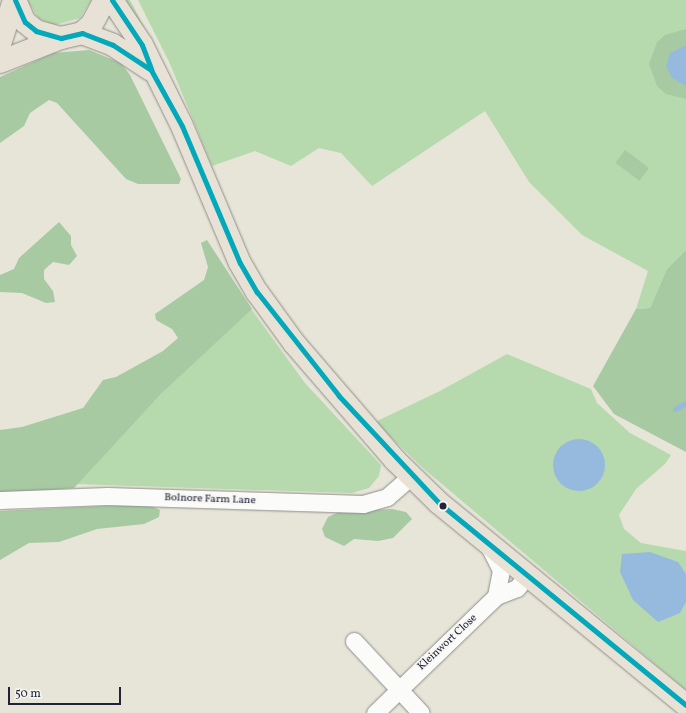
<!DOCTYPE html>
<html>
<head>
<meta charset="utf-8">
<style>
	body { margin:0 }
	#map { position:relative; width:686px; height:713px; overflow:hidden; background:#e7e5d8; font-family:Vollkorn,serif }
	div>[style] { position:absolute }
	.green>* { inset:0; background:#b6daad }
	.forest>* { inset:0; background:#a7caa2; transform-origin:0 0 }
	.water>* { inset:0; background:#96bade }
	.round { border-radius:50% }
	.stream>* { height:4.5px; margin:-2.25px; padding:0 2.25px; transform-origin:2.25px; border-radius:2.25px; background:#96bade }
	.roads { filter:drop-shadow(0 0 1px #8e8e8b) drop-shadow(0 0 1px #8e8e8b) }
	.minor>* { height:17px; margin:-8.5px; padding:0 8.5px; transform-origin:8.5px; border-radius:8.5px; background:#fbfbf9 }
	.major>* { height:22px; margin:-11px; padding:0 11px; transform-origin:11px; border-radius:11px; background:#e7e2d5 }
	.highway>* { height:22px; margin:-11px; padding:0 11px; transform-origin:11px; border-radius:11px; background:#e7e2d5 }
	.bus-1>* { height:5px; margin:-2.5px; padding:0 2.5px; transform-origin:2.5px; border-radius:2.5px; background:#03a8ba }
	.dots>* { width:11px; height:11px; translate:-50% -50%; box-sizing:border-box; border:2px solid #f6f6f2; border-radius:50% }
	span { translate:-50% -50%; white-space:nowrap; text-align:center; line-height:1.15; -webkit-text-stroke:3.5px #f6f6f2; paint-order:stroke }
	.street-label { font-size:11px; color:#22223b }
	.scale { position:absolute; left:8px; top:687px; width:113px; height:18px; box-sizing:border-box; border:2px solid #22223b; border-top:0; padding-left:5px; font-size:12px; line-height:14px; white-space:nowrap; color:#22223b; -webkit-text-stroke:3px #f6f6f2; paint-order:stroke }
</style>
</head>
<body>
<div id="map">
	<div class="green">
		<div style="clip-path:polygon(27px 0,91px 0,80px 18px,55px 25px,39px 19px)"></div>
		<div style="clip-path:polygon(123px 0,130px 0,153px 44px)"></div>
		<div style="clip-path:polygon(138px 0,686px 0,686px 250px,667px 269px,650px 308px,636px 309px,648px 271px,582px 235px,529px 182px,485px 111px,372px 186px,341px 153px,319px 148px,291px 166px,255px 151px,212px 166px,170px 64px)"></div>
		<div style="clip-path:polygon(251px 309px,305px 383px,381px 465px,379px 476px,369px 488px,352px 493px,75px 484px,160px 395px)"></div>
		<div style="clip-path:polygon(507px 354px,591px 389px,597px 403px,630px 433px,671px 455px,665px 464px,636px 489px,619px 515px,624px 529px,641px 543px,686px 551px,686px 690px,424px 469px,375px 422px,440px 391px)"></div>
	</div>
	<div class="forest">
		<div style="clip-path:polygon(686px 29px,686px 99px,666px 94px,657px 86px,649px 64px,657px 42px,665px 35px)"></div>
		<div style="clip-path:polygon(89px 50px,121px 63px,130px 75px,181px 179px,179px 184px,138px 184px,126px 179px,57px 103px,49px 100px,30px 113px,24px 126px,0 143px,0 77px,53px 53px)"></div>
		<div style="left:625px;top:150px;width:30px;height:16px;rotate:37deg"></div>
		<div style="clip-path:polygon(59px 222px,71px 236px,71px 245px,77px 256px,69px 265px,53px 262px,44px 270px,44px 279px,53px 291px,55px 302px,46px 303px,22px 293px,0 292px,0 275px,14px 269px,19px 258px)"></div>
		<div style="clip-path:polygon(207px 240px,252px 309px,160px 395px,74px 488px,0 494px,0 430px,22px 427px,83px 408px,103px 380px,116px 377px,163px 351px,178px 338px,172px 329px,156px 320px,155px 314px,204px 280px,208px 267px,201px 243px)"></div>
		<div style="clip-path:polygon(686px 250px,686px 452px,614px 414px,593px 386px,636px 309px,650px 308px,667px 269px)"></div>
		<div style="clip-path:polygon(147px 504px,160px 510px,159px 517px,144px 524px,97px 529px,59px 542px,29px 543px,0 560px,0 511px)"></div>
		<div style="clip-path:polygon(392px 509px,406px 512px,412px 519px,393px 538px,378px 541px,354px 539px,344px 546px,325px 537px,322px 529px,328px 517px,341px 511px)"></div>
	</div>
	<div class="water">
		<div style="clip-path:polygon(686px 45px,686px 85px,684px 85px,672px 78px,666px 66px,670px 53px)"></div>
		<div class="round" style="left:553px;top:439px;width:52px;height:52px"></div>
		<div style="clip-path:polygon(650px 552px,678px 562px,686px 574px,686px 602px,680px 613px,658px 622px,633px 600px,620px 572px,622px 554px)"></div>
	</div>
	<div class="stream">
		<div style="left:675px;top:409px;width:13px;rotate:-29deg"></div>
	</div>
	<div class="roads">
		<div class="minor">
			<div style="left:0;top:500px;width:107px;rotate:-2.1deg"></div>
			<div style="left:107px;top:496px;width:256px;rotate:1.8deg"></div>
			<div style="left:363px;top:504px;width:25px;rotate:-16deg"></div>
			<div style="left:387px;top:497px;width:32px;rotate:-41deg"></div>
			<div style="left:496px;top:596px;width:22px;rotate:-21deg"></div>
			<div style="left:517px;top:588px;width:16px;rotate:-52deg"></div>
			<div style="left:354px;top:641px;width:98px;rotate:47.1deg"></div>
			<div style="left:375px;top:713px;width:168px;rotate:-44deg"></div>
			<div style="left:496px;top:596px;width:26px;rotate:-79deg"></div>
			<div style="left:501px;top:570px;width:25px;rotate:-117deg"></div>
		</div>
		<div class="major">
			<div style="left:112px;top:0;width:54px;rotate:56.3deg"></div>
			<div style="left:142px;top:45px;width:90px;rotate:63.7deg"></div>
			<div style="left:182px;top:126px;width:149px;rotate:67.1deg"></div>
			<div style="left:240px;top:263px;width:34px;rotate:60deg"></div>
			<div style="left:257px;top:292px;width:63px;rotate:54deg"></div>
			<div style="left:294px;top:343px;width:155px;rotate:49.2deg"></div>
			<div style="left:395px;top:460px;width:62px;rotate:44.3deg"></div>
			<div style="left:439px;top:503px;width:319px;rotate:39.3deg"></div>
			<div style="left:82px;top:33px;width:33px;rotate:21deg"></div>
			<div style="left:113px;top:45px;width:45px;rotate:33.3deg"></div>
		</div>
		<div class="highway">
			<div style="left:15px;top:0;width:24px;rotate:66deg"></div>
			<div style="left:25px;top:22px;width:14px;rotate:39deg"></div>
			<div style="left:36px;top:31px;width:26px;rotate:16deg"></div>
			<div style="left:61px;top:38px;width:22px;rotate:-13deg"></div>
			<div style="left:82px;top:33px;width:13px;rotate:-42deg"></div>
			<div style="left:92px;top:24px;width:27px;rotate:-62deg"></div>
			<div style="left:0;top:44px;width:46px;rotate:-72.3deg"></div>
			<div style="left:0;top:62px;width:66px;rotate:-21.5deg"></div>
		</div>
	</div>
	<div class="bus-1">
		<div style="left:15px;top:0;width:24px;rotate:66deg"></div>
		<div style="left:25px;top:22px;width:14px;rotate:39deg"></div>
		<div style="left:36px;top:31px;width:26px;rotate:16deg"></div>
		<div style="left:61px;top:38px;width:22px;rotate:-13deg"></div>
		<div style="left:82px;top:33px;width:33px;rotate:21deg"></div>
		<div style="left:113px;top:45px;width:45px;rotate:33.3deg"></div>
		<div style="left:151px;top:70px;width:64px;rotate:61deg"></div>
		<div style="left:182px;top:126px;width:149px;rotate:67.1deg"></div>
		<div style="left:240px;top:263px;width:34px;rotate:60deg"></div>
		<div style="left:257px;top:292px;width:132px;rotate:51.7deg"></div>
		<div style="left:339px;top:396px;width:146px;rotate:46.9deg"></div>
		<div style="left:439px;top:503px;width:319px;rotate:39.3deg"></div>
		<div style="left:112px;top:0;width:54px;rotate:56.3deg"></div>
		<div style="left:142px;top:45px;width:26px;rotate:69deg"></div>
	</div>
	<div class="dots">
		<div style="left:443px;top:506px;background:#22223b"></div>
	</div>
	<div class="street-label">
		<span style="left:210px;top:500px;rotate:2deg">Bolnore Farm Lane</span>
		<span style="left:448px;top:643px;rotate:-43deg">Kleinwort Close</span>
	</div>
	<div class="scale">50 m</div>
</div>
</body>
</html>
